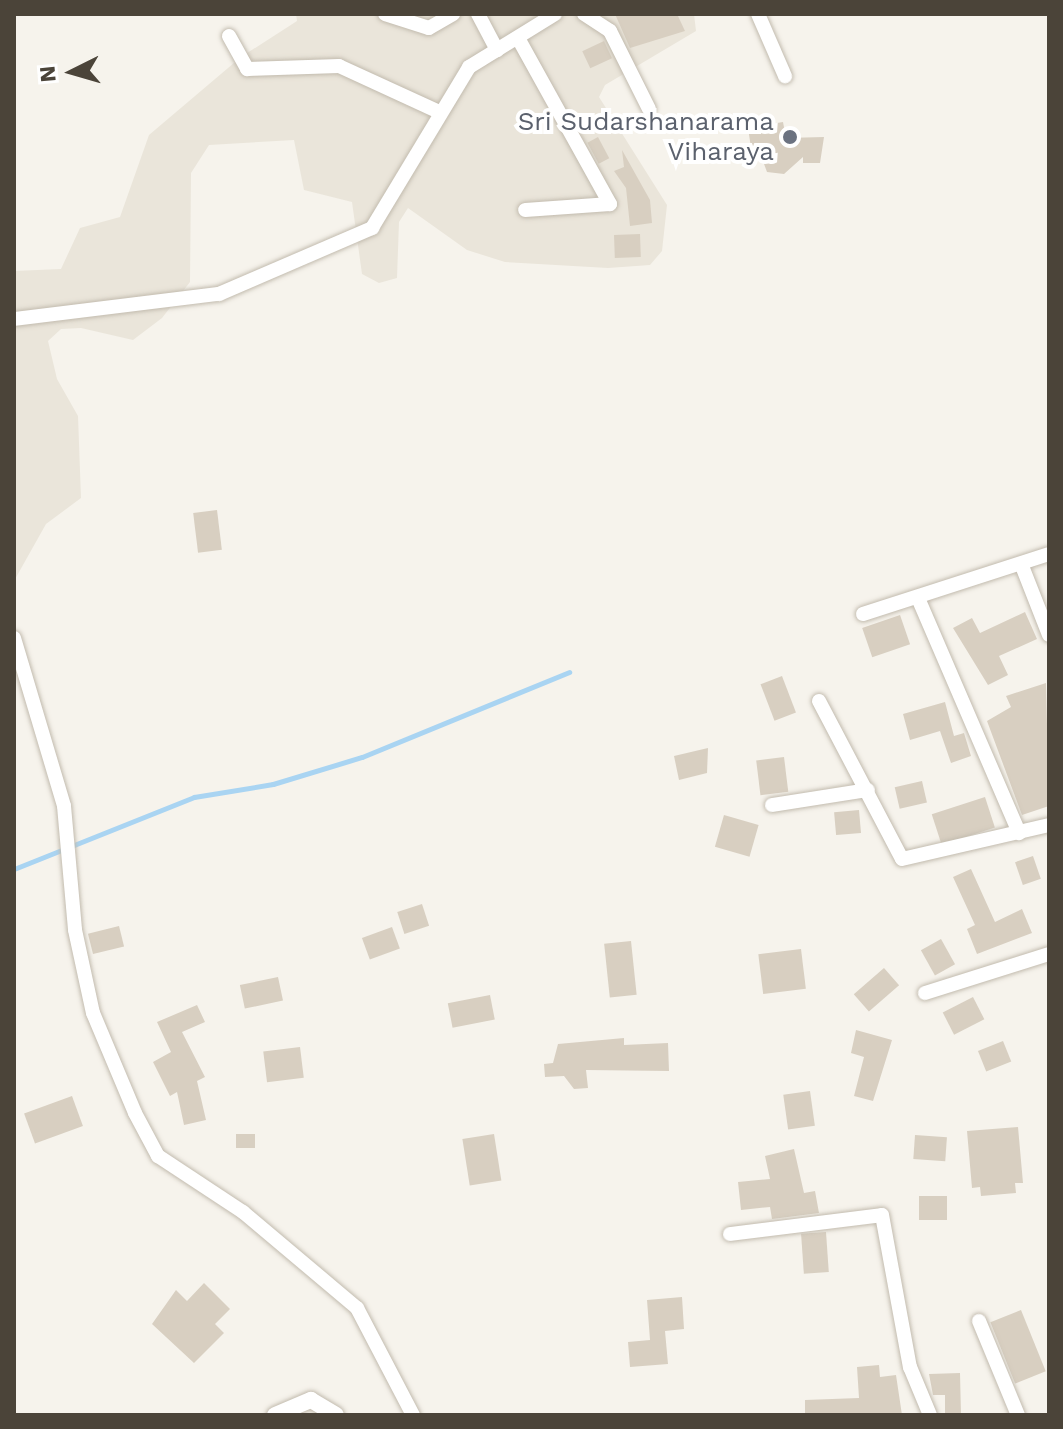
<!DOCTYPE html>
<html>
<head>
<meta charset="utf-8">
<style>
	body { margin:0 }
	#map { position:relative; width:1063px; height:1429px; overflow:hidden; background:#f6f3ec; font-family:"Work Sans",sans-serif }
	div>[style] { position:absolute }
	.residential>* { inset:0; background:#eae5da }
	.stream>* { height:5px; margin:-2.5px; padding:0 2.5px; transform-origin:2.5px; border-radius:2.5px; background:#a9d4f2 }
	.building>* { inset:0; background:#d8cfc1; transform-origin:0 0 }
	.roads { filter:drop-shadow(0 0 2px #c2bbae) drop-shadow(0 0 2px #c2bbae) }
	.minor>* { height:14px; margin:-7px; padding:0 7px; transform-origin:7px; border-radius:7px; background:#fff }
	.tertiary>* { height:16px; margin:-8px; padding:0 8px; transform-origin:8px; border-radius:8px; background:#fff }
	.dots>* { width:22px; height:22px; translate:-50% -50%; box-sizing:border-box; border:4px solid #fff; border-radius:50% }
	span { translate:-50% -50%; white-space:nowrap; text-align:center; line-height:1.15; -webkit-text-stroke:8px #fff; paint-order:stroke }
	.worship-label { font-size:26px; color:#5b616d }
	.right { translate:-100% -50%; text-align:right }
	.frame { position:absolute; inset:0; border:16px solid #4b4439; pointer-events:none }
	.north { position:absolute; left:32px; top:32px; width:80px; height:80px; -webkit-text-stroke:6px #fff; paint-order:stroke; rotate:265deg; font-size:22px; font-weight:700; line-height:32px; text-align:center; color:#4b4439 }
	.north::after { content:''; display:block; margin:auto; width:28px; height:36px; background:#4b4439; clip-path:polygon(50% 0,100% 100%,50% 72%,0 100%) }
</style>
</head>
<body>
<div id="map">
	<div class="residential">
		<div style="clip-path:polygon(296px 14px,694px 14px,696px 31px,605px 85px,599px 97px,667px 205px,662px 251px,650px 265px,608px 268px,505px 262px,467px 250px,408px 208px,399px 222px,397px 278px,379px 283px,362px 274px,352px 202px,304px 190px,294px 140px,209px 145px,191px 173px,190px 282px,162px 318px,133px 340px,81px 328px,61px 329px,48px 341px,57px 379px,78px 416px,81px 498px,46px 524px,14px 581px,14px 271px,61px 269px,80px 228px,120px 217px,149px 135px,241px 57px,297px 21px)"></div>
	</div>
	<div class="stream">
		<div style="left:14px;top:869px;width:194px;rotate:-21.8deg"></div>
		<div style="left:194px;top:797px;width:80px;rotate:-9.3deg"></div>
		<div style="left:273px;top:784px;width:93px;rotate:-16.9deg"></div>
		<div style="left:362px;top:757px;width:224px;rotate:-22.3deg"></div>
	</div>
	<div class="building">
		<div style="clip-path:polygon(615px 14px,677px 14px,685px 31px,630px 48px)"></div>
		<div style="left:604px;top:41px;width:19px;height:24px;rotate:65deg"></div>
		<div style="clip-path:polygon(783px 122px,786px 138px,824px 137px,820px 163px,803px 163px,803px 157px,784px 174px,767px 172px,760px 153px,752px 154px,748px 128px)"></div>
		<div style="left:598px;top:137px;width:24px;height:12px;rotate:62deg"></div>
		<div style="clip-path:polygon(622px 150px,650px 200px,652px 223px,630px 226px,626px 188px,614px 171px,624px 167px)"></div>
		<div style="left:640px;top:234px;width:23px;height:26px;rotate:88deg"></div>
		<div style="left:217px;top:510px;width:40px;height:24px;rotate:83deg"></div>
		<div style="clip-path:polygon(1025px 612px,1037px 639px,999px 656px,1008px 675px,988px 685px,953px 628px,972px 618px,980px 633px)"></div>
		<div style="left:900px;top:615px;width:31px;height:40px;rotate:71deg"></div>
		<div style="left:782px;top:676px;width:39px;height:23px;rotate:69deg"></div>
		<div style="clip-path:polygon(1046px 683px,1049px 806px,1022px 815px,987px 721px,1011px 707px,1006px 696px)"></div>
		<div style="clip-path:polygon(945px 702px,954px 736px,964px 733px,971px 756px,951px 763px,940px 731px,910px 740px,903px 714px)"></div>
		<div style="clip-path:polygon(708px 748px,707px 773px,679px 780px,674px 756px)"></div>
		<div style="left:784px;top:757px;width:35px;height:28px;rotate:83deg"></div>
		<div style="left:922px;top:781px;width:22px;height:28px;rotate:77deg"></div>
		<div style="left:985px;top:797px;width:32px;height:56px;rotate:72deg"></div>
		<div style="left:859px;top:810px;width:23px;height:25px;rotate:85deg"></div>
		<div style="left:724px;top:815px;width:36px;height:33px;rotate:16deg"></div>
		<div style="left:1033px;top:856px;width:24px;height:19px;rotate:71deg"></div>
		<div style="clip-path:polygon(971px 869px,995px 922px,1022px 909px,1032px 933px,977px 954px,967px 929px,975px 925px,953px 877px)"></div>
		<div style="left:422px;top:904px;width:23px;height:26px;rotate:72deg"></div>
		<div style="left:119px;top:926px;width:21px;height:32px;rotate:76deg"></div>
		<div style="left:392px;top:927px;width:23px;height:32px;rotate:70deg"></div>
		<div style="left:941px;top:939px;width:29px;height:23px;rotate:61deg"></div>
		<div style="left:631px;top:941px;width:54px;height:27px;rotate:84deg"></div>
		<div style="left:801px;top:949px;width:40px;height:43px;rotate:83deg"></div>
		<div style="left:884px;top:968px;width:23px;height:40px;rotate:49deg"></div>
		<div style="left:278px;top:977px;width:24px;height:39px;rotate:78deg"></div>
		<div style="left:490px;top:995px;width:25px;height:43px;rotate:79deg"></div>
		<div style="left:973px;top:997px;width:25px;height:34px;rotate:63deg"></div>
		<div style="clip-path:polygon(197px 1005px,205px 1022px,182px 1032px,205px 1077px,197px 1081px,206px 1120px,184px 1125px,177px 1092px,170px 1096px,153px 1062px,171px 1052px,157px 1022px)"></div>
		<div style="clip-path:polygon(856px 1030px,892px 1040px,873px 1101px,854px 1096px,864px 1057px,851px 1053px)"></div>
		<div style="clip-path:polygon(624px 1038px,624px 1045px,668px 1043px,669px 1071px,586px 1070px,588px 1088px,574px 1089px,564px 1076px,545px 1077px,544px 1064px,553px 1063px,558px 1044px)"></div>
		<div style="left:1003px;top:1041px;width:22px;height:27px;rotate:68deg"></div>
		<div style="left:300px;top:1047px;width:31px;height:37px;rotate:83deg"></div>
		<div style="left:810px;top:1091px;width:35px;height:27px;rotate:82deg"></div>
		<div style="left:72px;top:1096px;width:32px;height:51px;rotate:70deg"></div>
		<div style="clip-path:polygon(1018px 1127px,1023px 1183px,1015px 1183px,1016px 1193px,981px 1196px,980px 1187px,972px 1188px,967px 1131px)"></div>
		<div style="left:255px;top:1134px;width:14px;height:19px;rotate:90deg"></div>
		<div style="left:494px;top:1134px;width:47px;height:32px;rotate:81deg"></div>
		<div style="left:915px;top:1135px;width:32px;height:24px;rotate:4deg"></div>
		<div style="clip-path:polygon(794px 1149px,804px 1193px,815px 1191px,819px 1213px,772px 1219px,770px 1207px,741px 1210px,738px 1182px,770px 1179px,765px 1156px)"></div>
		<div style="left:919px;top:1196px;width:28px;height:24px"></div>
		<div style="left:826px;top:1232px;width:40px;height:25px;rotate:86deg"></div>
		<div style="clip-path:polygon(204px 1283px,230px 1309px,215px 1324px,224px 1333px,194px 1363px,152px 1324px,176px 1290px,187px 1301px)"></div>
		<div style="clip-path:polygon(682px 1297px,684px 1329px,665px 1331px,668px 1364px,630px 1367px,628px 1342px,650px 1340px,647px 1300px)"></div>
		<div style="left:1021px;top:1310px;width:66px;height:33px;rotate:68deg"></div>
		<div style="clip-path:polygon(879px 1365px,880px 1377px,896px 1375px,902px 1415px,805px 1415px,805px 1400px,859px 1398px,857px 1367px)"></div>
		<div style="clip-path:polygon(960px 1373px,961px 1415px,945px 1415px,945px 1395px,933px 1395px,929px 1374px)"></div>
	</div>
	<div class="roads">
		<div class="minor">
			<div style="left:385px;top:14px;width:46px;rotate:17.7deg"></div>
			<div style="left:429px;top:28px;width:28px;rotate:-30deg"></div>
			<div style="left:478px;top:14px;width:41px;rotate:62.2deg"></div>
			<div style="left:584px;top:14px;width:31px;rotate:33deg"></div>
			<div style="left:610px;top:31px;width:87px;rotate:63.4deg"></div>
			<div style="left:758px;top:14px;width:68px;rotate:66.5deg"></div>
			<div style="left:229px;top:36px;width:38px;rotate:61deg"></div>
			<div style="left:247px;top:69px;width:92px;rotate:-1.9deg"></div>
			<div style="left:339px;top:66px;width:110px;rotate:24.7deg"></div>
			<div style="left:518px;top:38px;width:190px;rotate:61deg"></div>
			<div style="left:610px;top:204px;width:85px;rotate:176deg"></div>
			<div style="left:14px;top:319px;width:207px;rotate:-7deg"></div>
			<div style="left:219px;top:294px;width:167px;rotate:-23.3deg"></div>
			<div style="left:372px;top:228px;width:188px;rotate:-58.9deg"></div>
			<div style="left:469px;top:67px;width:101px;rotate:-31.6deg"></div>
			<div style="left:1022px;top:566px;width:74px;rotate:68.6deg"></div>
			<div style="left:918px;top:598px;width:256px;rotate:66.7deg"></div>
			<div style="left:863px;top:614px;width:195px;rotate:-17.9deg"></div>
			<div style="left:14px;top:638px;width:175px;rotate:73.4deg"></div>
			<div style="left:64px;top:806px;width:124px;rotate:84.9deg"></div>
			<div style="left:75px;top:930px;width:85px;rotate:77.8deg"></div>
			<div style="left:93px;top:1013px;width:108px;rotate:67.2deg"></div>
			<div style="left:135px;top:1113px;width:49px;rotate:61.9deg"></div>
			<div style="left:158px;top:1156px;width:102px;rotate:33.4deg"></div>
			<div style="left:243px;top:1212px;width:149px;rotate:40.1deg"></div>
			<div style="left:357px;top:1308px;width:121px;rotate:62.4deg"></div>
			<div style="left:819px;top:701px;width:178px;rotate:62.3deg"></div>
			<div style="left:902px;top:859px;width:151px;rotate:-13deg"></div>
			<div style="left:772px;top:805px;width:97px;rotate:-8.9deg"></div>
			<div style="left:925px;top:993px;width:130px;rotate:-17.5deg"></div>
			<div style="left:730px;top:1234px;width:153px;rotate:-7.1deg"></div>
			<div style="left:882px;top:1215px;width:155px;rotate:79.6deg"></div>
			<div style="left:910px;top:1367px;width:52px;rotate:67.4deg"></div>
			<div style="left:979px;top:1321px;width:102px;rotate:67.5deg"></div>
		</div>
		<div class="tertiary">
			<div style="left:275px;top:1415px;width:39px;rotate:-23deg"></div>
			<div style="left:311px;top:1400px;width:29px;rotate:31deg"></div>
		</div>
	</div>
	<div class="dots">
		<div style="left:790px;top:137px;background:#6b7280"></div>
	</div>
	<div class="worship-label">
		<span class="right" style="left:774px;top:137px">Sri Sudarshanarama<br>Viharaya</span>
	</div>
	<div class="frame"></div>
	<div class="north">N</div>
</div>
</body>
</html>
